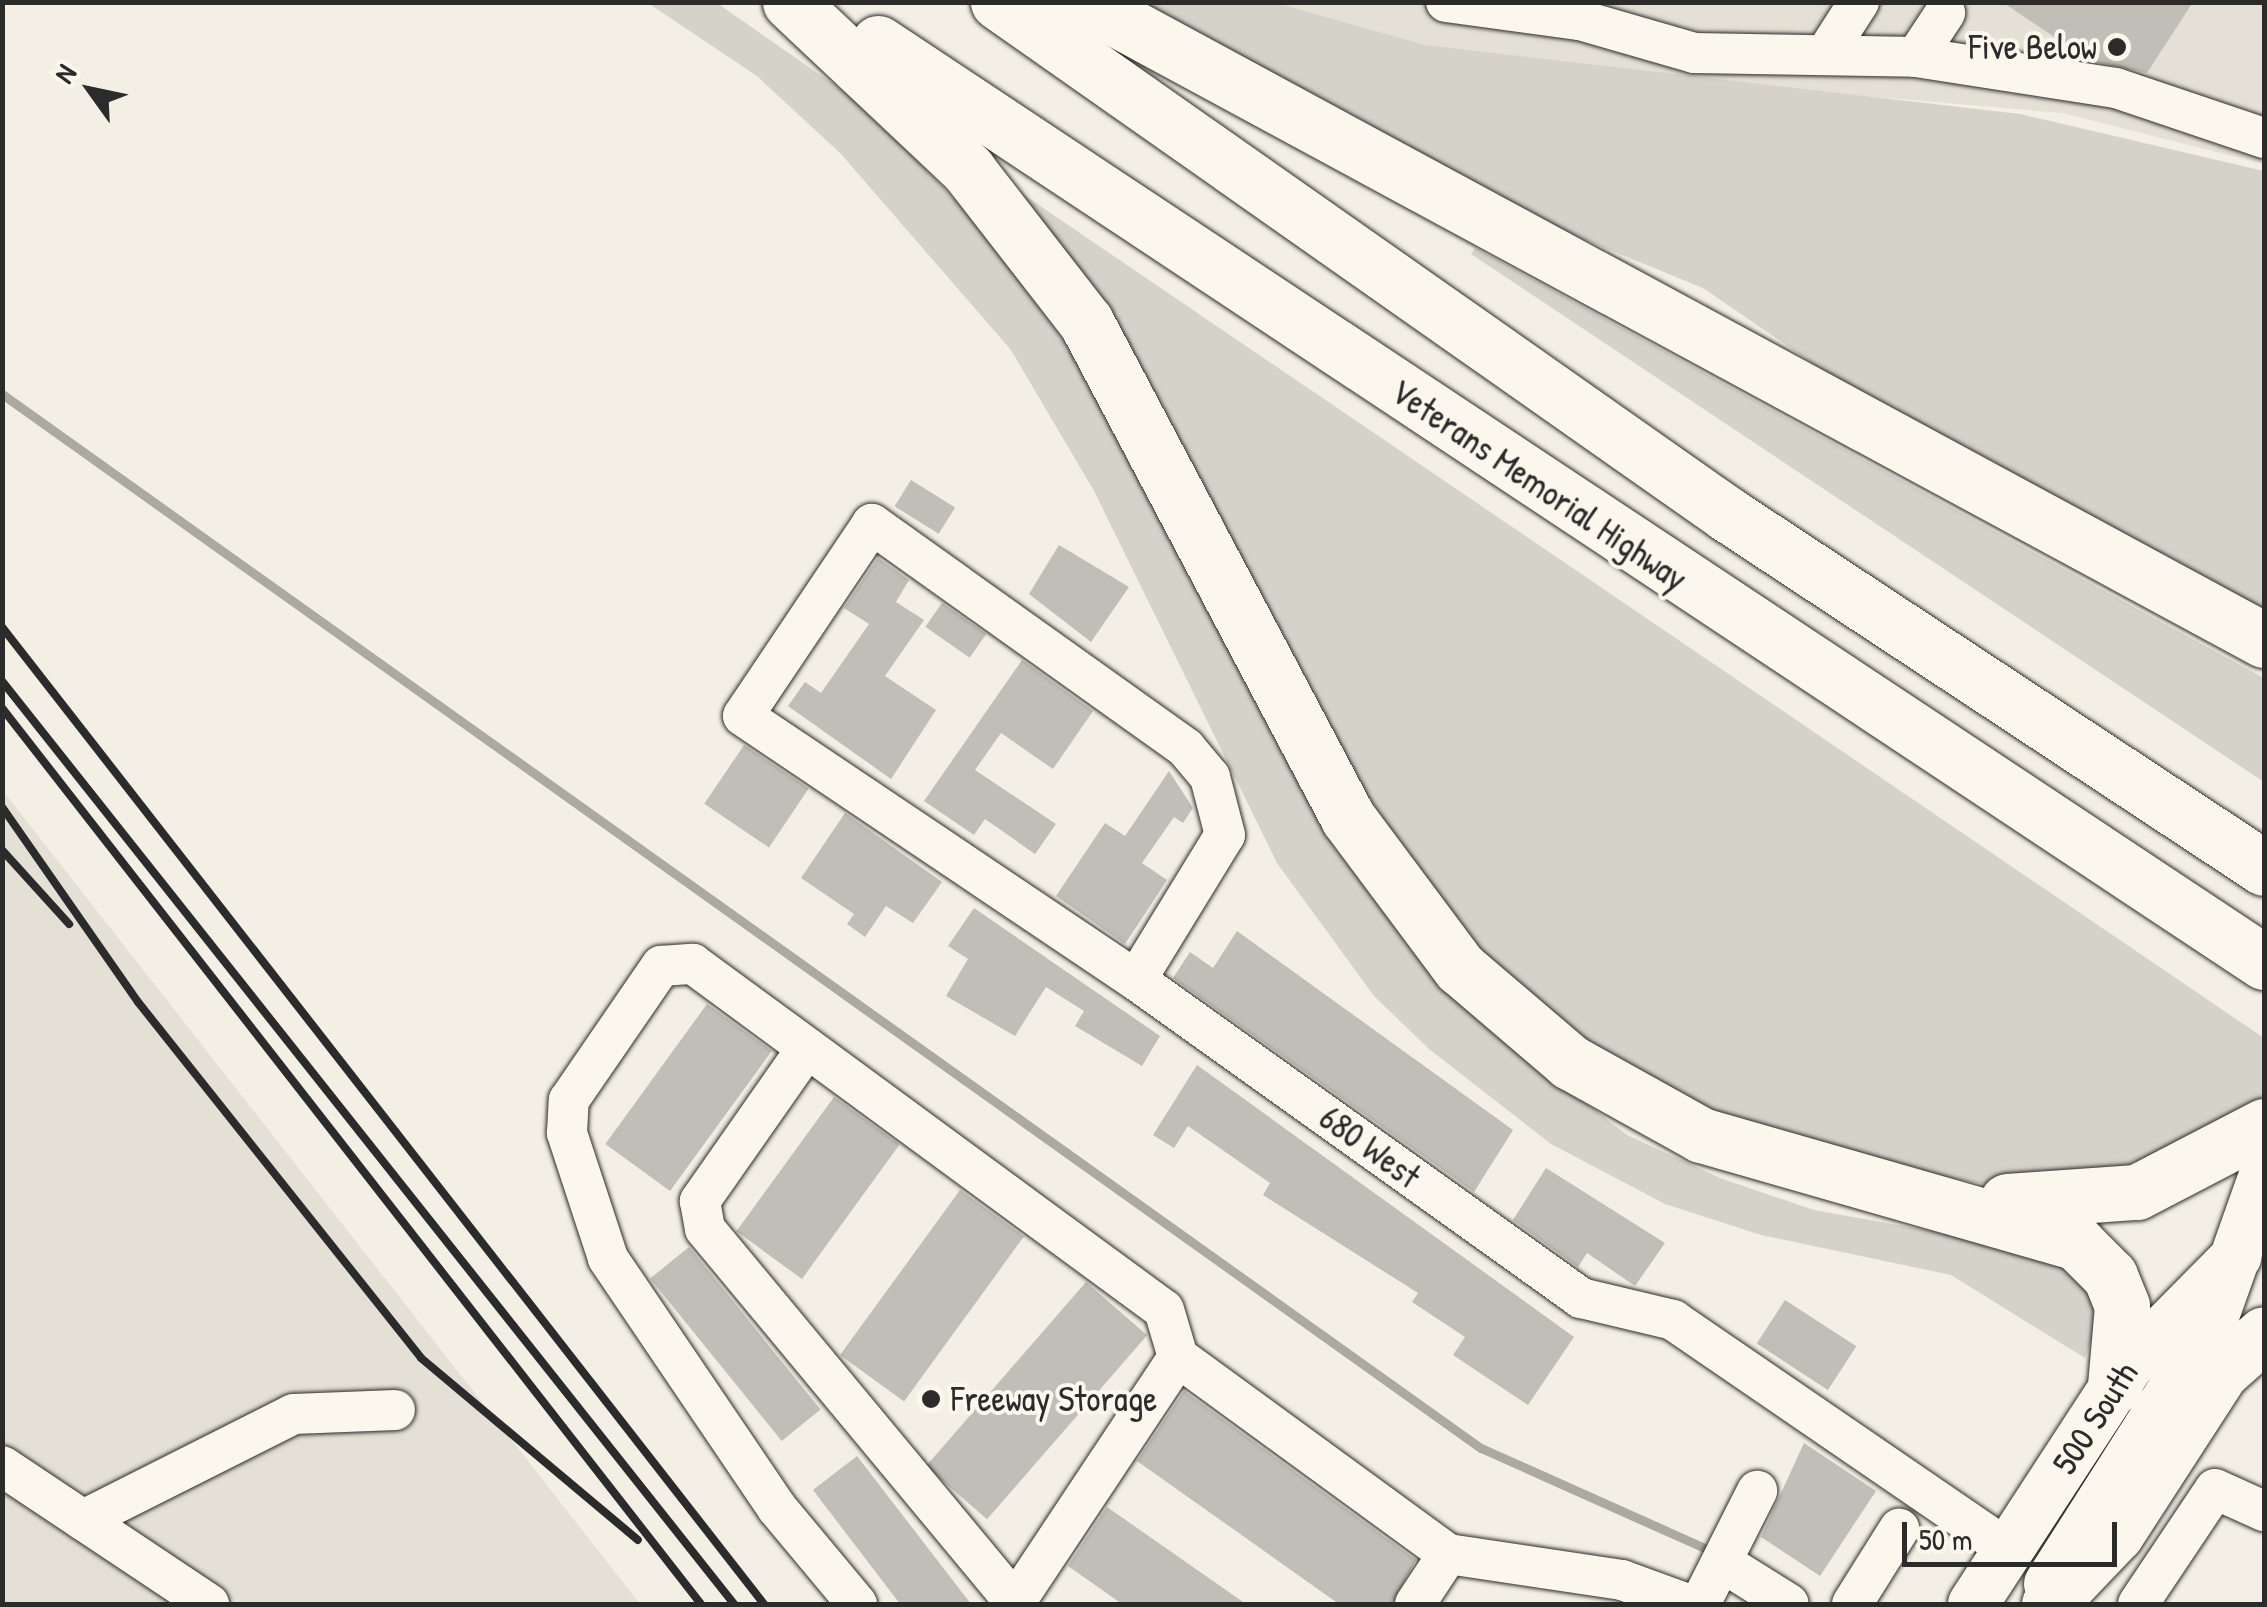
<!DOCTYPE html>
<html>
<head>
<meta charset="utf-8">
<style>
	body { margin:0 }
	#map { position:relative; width:2267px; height:1607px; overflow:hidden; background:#f3efe4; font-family:"Patrick Hand",sans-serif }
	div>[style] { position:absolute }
	.built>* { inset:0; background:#e4e0d6 }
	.green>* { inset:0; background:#d5d2c9 }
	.stream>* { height:9px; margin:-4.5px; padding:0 4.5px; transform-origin:4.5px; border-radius:4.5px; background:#aca9a2 }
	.building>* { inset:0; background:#c0beb6; transform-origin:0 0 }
	.roads { filter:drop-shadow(0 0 2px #2b2b2b) drop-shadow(0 0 2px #2b2b2b) }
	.minor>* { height:40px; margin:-20px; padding:0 20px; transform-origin:20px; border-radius:20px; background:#fbf7ec }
	.major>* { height:50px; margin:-25px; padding:0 25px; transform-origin:25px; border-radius:25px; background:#fbf7ec }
	.highway>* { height:55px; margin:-27.5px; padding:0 27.5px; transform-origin:27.5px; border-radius:27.5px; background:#fbf7ec }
	.rail>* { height:8px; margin:-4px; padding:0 4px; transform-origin:4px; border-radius:4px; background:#2b2b2b }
	.dots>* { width:28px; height:28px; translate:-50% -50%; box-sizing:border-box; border:5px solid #fbf7ec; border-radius:50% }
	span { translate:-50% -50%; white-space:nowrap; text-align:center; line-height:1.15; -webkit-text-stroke:8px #fbf7ec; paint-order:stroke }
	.poi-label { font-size:35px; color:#2b2b2b }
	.right { translate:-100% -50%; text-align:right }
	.left { translate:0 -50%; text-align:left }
	.street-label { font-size:35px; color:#2b2b2b }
	.frame { position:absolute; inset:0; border:5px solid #2b2b2b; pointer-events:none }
	.north { position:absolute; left:40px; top:40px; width:100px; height:100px; -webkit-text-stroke:8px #fbf7ec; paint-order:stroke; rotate:303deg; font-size:28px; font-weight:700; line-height:40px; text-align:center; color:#2b2b2b }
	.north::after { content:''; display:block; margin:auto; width:35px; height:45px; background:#2b2b2b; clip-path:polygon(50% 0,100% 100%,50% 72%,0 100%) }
	.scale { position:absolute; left:1902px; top:1522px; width:215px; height:45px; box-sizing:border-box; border:5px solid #2b2b2b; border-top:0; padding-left:12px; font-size:30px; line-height:35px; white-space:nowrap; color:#2b2b2b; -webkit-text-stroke:8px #fbf7ec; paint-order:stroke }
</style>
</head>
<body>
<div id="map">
	<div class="built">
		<div style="clip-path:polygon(1248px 3px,2264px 3px,2264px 164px,2062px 113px,1452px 61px)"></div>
		<div style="clip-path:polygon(3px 791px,640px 1604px,3px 1604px)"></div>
	</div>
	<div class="green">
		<div style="clip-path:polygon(648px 3px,717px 3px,866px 107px,977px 223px,1067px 345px,1335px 849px,1459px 1004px,1627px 1135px,1720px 1178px,1814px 1210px,2054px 1253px,2092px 1290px,2095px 1332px,2085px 1358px,1951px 1275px,1761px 1235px,1665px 1204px,1551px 1144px,1429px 1049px,1374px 996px,1277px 863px,1094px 491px,1011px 350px,841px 154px,757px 76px)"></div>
		<div style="clip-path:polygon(1128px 3px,1276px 3px,1425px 45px,2020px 114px,2264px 171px,2264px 616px,1859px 395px,1703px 288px,1438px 180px)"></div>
		<div style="clip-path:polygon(996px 176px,2264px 1038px,2264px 1103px,2192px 1158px,2025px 1191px,1829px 1157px,1670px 1105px,1432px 922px)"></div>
		<div style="clip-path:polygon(1475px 248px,2264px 678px,2264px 782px,1471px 254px)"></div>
	</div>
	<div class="stream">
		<div style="left:2px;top:394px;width:1816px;rotate:35.48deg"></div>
		<div style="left:1481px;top:1448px;width:248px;rotate:24.1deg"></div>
	</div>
	<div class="building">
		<div style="clip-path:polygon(2002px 2px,2193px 2px,2147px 73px,2089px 60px)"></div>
		<div style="left:911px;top:480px;width:52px;height:31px;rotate:32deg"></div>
		<div style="clip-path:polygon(1059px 545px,1129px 587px,1091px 642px,1029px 594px)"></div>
		<div style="clip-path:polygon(878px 558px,909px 580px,896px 602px,924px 620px,885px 676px,936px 710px,891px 779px,788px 706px,805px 682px,821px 693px,869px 624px,844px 608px)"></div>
		<div style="left:942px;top:603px;width:54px;height:29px;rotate:35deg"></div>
		<div style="clip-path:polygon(1022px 660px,1093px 711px,1053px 769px,1001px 733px,975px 770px,1056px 824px,1035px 854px,985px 819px,974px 835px,924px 801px)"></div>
		<div style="left:744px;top:745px;width:78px;height:71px;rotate:34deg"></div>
		<div style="clip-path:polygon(1169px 771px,1193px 808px,1183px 823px,1174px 817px,1142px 863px,1167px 880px,1125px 944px,1056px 896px,1105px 823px,1125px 836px)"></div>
		<div style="clip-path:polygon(845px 813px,942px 882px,913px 923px,886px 906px,865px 937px,847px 924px,854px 914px,801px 878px)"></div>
		<div style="clip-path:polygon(974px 908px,1160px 1036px,1142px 1066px,1075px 1026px,1084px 1011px,1046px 987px,1015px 1036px,946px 996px,968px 959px,948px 946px)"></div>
		<div style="clip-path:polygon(1237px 931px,1513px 1130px,1474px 1192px,1173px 978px,1190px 952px,1213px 968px)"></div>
		<div style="left:707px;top:1004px;width:80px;height:173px;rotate:36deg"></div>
		<div style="clip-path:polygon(1197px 1065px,1574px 1337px,1528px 1405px,1453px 1355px,1465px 1337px,1412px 1302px,1418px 1293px,1263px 1195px,1270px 1183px,1188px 1126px,1174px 1148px,1153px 1135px)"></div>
		<div style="left:834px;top:1097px;width:81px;height:166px;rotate:36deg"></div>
		<div style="clip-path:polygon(1546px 1168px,1665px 1243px,1635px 1286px,1587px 1253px,1578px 1267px,1513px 1220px)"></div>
		<div style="left:960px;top:1190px;width:79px;height:204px;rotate:36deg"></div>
		<div style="left:689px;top:1247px;width:209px;height:50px;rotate:51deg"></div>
		<div style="left:1086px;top:1282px;width:81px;height:244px;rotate:41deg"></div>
		<div style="left:1785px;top:1300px;width:85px;height:52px;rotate:33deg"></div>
		<div style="clip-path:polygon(1184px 1391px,1416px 1560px,1392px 1604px,1339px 1604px,1137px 1461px)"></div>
		<div style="clip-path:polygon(1804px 1443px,1876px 1491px,1820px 1576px,1761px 1537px)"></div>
		<div style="clip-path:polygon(857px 1456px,971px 1604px,900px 1604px,813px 1490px)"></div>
		<div style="clip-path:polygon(1107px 1507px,1246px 1604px,1122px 1604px,1068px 1566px)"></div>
	</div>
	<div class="roads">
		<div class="minor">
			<div style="left:1446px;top:2px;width:135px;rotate:7.7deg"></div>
			<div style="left:1580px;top:20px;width:119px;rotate:16.1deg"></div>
			<div style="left:1694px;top:53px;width:222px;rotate:1deg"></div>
			<div style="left:1916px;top:57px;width:202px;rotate:8.8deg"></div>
			<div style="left:2116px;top:88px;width:156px;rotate:18.7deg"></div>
			<div style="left:1825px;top:55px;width:63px;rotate:-57.3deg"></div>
			<div style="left:1916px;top:57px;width:53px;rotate:-56.6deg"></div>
			<div style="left:1136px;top:980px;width:170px;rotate:-58.5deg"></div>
			<div style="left:1225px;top:835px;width:60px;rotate:-104.5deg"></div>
			<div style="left:1210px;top:777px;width:38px;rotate:-130deg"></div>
			<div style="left:1186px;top:748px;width:386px;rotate:-144.5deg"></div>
			<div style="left:872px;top:524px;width:231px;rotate:123.9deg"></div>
			<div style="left:743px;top:716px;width:473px;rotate:33.9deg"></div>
			<div style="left:1136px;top:980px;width:547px;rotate:35.55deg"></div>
			<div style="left:1581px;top:1298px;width:95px;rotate:13.4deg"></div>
			<div style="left:1673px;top:1320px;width:407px;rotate:34.4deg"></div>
			<div style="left:807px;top:1048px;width:187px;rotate:125deg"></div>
			<div style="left:700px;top:1201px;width:28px;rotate:80deg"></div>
			<div style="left:705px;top:1229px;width:485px;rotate:50.3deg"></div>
			<div style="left:2px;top:1466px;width:249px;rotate:33.7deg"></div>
			<div style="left:83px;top:1520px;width:236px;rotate:-26.7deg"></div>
			<div style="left:294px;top:1414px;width:101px;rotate:-2.3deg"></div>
			<div style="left:1448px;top:1554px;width:176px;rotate:8.5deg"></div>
			<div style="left:1622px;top:1580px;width:70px;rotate:20deg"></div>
			<div style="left:1725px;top:1564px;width:75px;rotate:32deg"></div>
			<div style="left:857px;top:1604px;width:125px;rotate:-129.8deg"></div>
			<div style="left:777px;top:1508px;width:302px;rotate:-124.1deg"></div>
			<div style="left:608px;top:1258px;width:132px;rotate:-108.2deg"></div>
			<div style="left:567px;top:1133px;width:33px;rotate:-87deg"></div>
			<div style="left:569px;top:1100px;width:163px;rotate:-55.5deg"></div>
			<div style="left:661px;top:966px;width:32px;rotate:-4deg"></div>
			<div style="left:693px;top:964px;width:584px;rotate:36.3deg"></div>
			<div style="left:1164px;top:1310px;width:49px;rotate:73.4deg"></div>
			<div style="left:1178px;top:1357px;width:334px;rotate:36.1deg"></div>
			<div style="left:1014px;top:1604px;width:296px;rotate:-56.4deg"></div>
			<div style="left:1415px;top:1604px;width:60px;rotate:-56.6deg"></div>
			<div style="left:1700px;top:1604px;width:127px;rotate:-63.2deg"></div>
			<div style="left:1852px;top:1604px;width:89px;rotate:-57.9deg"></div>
			<div style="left:2138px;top:1604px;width:138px;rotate:-56.2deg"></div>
			<div style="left:2215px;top:1489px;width:54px;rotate:24.2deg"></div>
		</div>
		<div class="major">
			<div style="left:2049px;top:1584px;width:294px;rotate:-57.5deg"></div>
			<div style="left:2207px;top:1336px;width:171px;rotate:-70.5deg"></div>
			<div style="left:1973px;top:1604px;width:285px;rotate:-56.9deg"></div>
			<div style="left:2129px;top:1365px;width:153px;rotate:-45.3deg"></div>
		</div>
		<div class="highway">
			<div style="left:790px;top:2px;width:245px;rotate:43.3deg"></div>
			<div style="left:968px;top:170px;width:192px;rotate:52.2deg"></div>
			<div style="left:1086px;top:322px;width:561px;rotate:62.16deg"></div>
			<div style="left:1348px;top:818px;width:187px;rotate:53.3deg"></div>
			<div style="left:1460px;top:968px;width:145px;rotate:40.5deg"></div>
			<div style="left:1570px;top:1062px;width:150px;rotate:29.1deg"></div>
			<div style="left:1701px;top:1135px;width:391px;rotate:16deg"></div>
			<div style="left:2077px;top:1243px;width:47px;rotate:45deg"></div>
			<div style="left:2110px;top:1276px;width:32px;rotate:68deg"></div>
			<div style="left:2122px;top:1306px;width:80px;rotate:95deg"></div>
			<div style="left:998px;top:2px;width:891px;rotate:35.08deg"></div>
			<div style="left:1727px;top:514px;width:643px;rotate:33.39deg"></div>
			<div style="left:1069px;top:2px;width:40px;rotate:18deg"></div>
			<div style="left:1107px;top:14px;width:1315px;rotate:28.42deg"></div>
			<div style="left:878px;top:43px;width:1663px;rotate:33.55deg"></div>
			<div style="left:2007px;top:1201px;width:130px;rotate:-4deg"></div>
			<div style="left:2137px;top:1192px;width:143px;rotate:-27.5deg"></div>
			<div style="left:2049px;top:1604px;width:97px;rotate:-46.3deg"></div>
			<div style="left:2116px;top:1534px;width:193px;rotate:-57.1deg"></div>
			<div style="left:2221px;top:1372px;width:57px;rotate:-41.5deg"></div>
		</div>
	</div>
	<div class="rail">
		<div style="left:2px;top:627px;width:1239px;rotate:52.05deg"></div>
		<div style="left:2px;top:681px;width:1178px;rotate:51.58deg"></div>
		<div style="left:2px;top:708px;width:1136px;rotate:52.04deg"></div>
		<div style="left:2px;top:807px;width:238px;rotate:55.1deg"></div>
		<div style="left:138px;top:1002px;width:455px;rotate:51.5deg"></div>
		<div style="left:421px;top:1358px;width:283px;rotate:40deg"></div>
		<div style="left:2px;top:850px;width:100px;rotate:47.8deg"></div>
	</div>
	<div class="dots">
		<div style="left:2117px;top:47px;background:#2b2b2b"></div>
		<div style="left:931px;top:1399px;background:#2b2b2b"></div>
	</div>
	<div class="poi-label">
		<span class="right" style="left:2097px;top:47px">Five Below</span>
		<span class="left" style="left:951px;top:1399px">Freeway Storage</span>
	</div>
	<div class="street-label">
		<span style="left:1539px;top:485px;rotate:34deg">Veterans Memorial Highway</span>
		<span style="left:1370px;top:1147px;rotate:36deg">680 West</span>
		<span style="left:2095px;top:1418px;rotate:-57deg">500 South</span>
	</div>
	<div class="frame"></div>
	<div class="north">N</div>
	<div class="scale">50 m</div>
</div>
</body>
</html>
